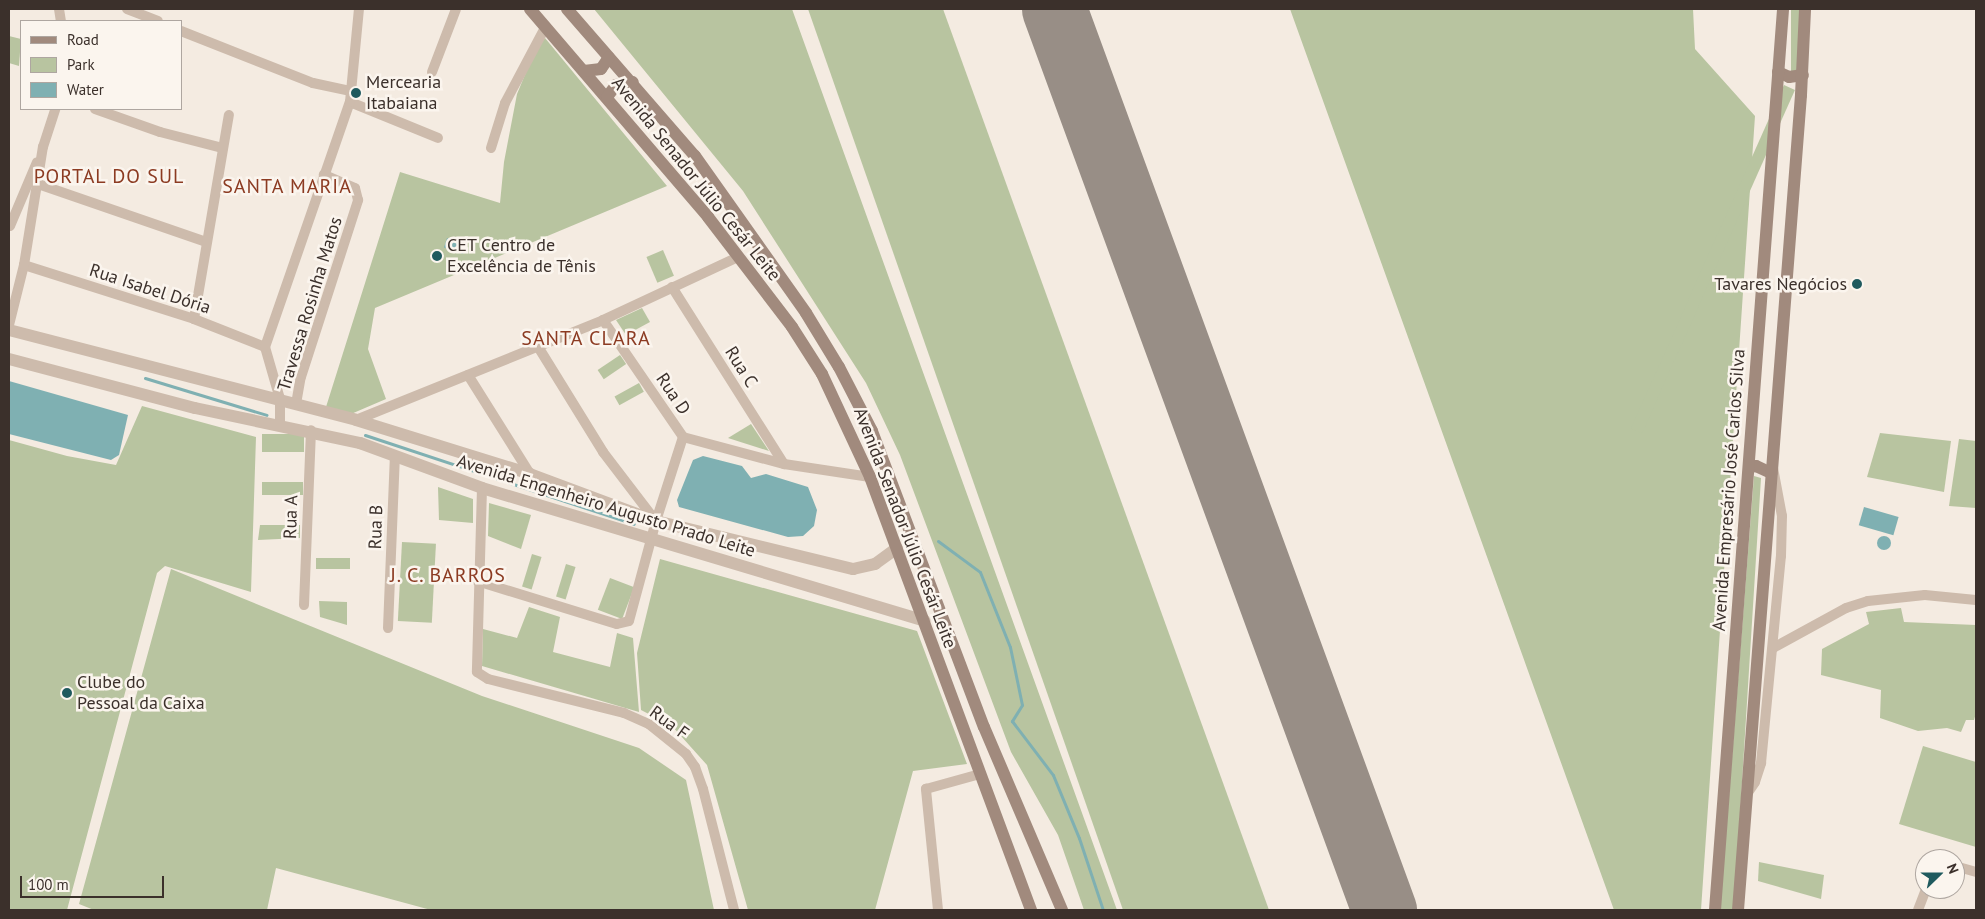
<!DOCTYPE html>
<html>
<head>
<meta charset="utf-8">
<style>
	body { margin:0 }
	#map { position:relative; width:1985px; height:919px; overflow:hidden; background:#f4ebe1; font-family:"PT Sans",sans-serif }
	div>[style] { position:absolute }
	.green>* { inset:0; background:#b8c4a0; transform-origin:0 0 }
	.water>* { inset:0; background:#7fb0b2; transform-origin:0 0 }
	.round { border-radius:50% }
	.stream>* { height:3px; margin:-1.5px; padding:0 1.5px; transform-origin:1.5px; border-radius:1.5px; background:#7fb0b2 }
	.runway>* { height:65px; margin:-32.5px; padding:0 32.5px; transform-origin:32.5px; border-radius:32.5px; background:#988e86 }
	.minor>* { height:10px; margin:-5px; padding:0 5px; transform-origin:5px; border-radius:5px; background:#cdbbac }
	.tertiary>* { height:12px; margin:-6px; padding:0 6px; transform-origin:6px; border-radius:6px; background:#cdbbac }
	.secondary>* { height:12px; margin:-6px; padding:0 6px; transform-origin:6px; border-radius:6px; background:#a18a7d }
	.dots>* { width:14px; height:14px; translate:-50% -50%; box-sizing:border-box; border:2px solid #fbf5ee; border-radius:50% }
	span { translate:-50% -50%; white-space:nowrap; text-align:center; line-height:1.15; -webkit-text-stroke:5px #fbf5ee; paint-order:stroke }
	.poi-label { font-size:18px; color:#3b302b }
	.left { translate:0 -50%; text-align:left }
	.right { translate:-100% -50%; text-align:right }
	.street-label { font-size:18px; color:#3b302b }
	.quarter-label { font-size:20px; color:#8c3b22; letter-spacing:1px }
	.frame { position:absolute; inset:0; border:10px solid #3b302b; pointer-events:none }
	.legend { position:absolute; left:20px; top:20px; width:162px; height:90px; box-sizing:border-box; background:#fbf5ee; border:1px solid #aea6a0; margin:0; padding:6px 9px; list-style:none; font-size:15px; color:#3b302b }
	.legend li { display:flex; align-items:center; gap:10px; height:25px }
	.legend b { width:25px; border:1px solid #aea6a0 }
	.north { position:absolute; left:1915px; top:849px; width:50px; height:50px; box-sizing:border-box; background:#fbf5ee; border:1px solid #aea6a0; border-radius:50%; rotate:68deg; font-size:14px; font-weight:700; line-height:20px; text-align:center; color:#3b302b }
	.north::after { content:''; display:block; margin:auto; width:18px; height:22px; background:#1f5a5e; clip-path:polygon(50% 0,100% 100%,50% 72%,0 100%) }
	.scale { position:absolute; left:20px; top:876px; width:144px; height:22px; box-sizing:border-box; border:2px solid #3b302b; border-top:0; padding-left:6px; font-size:15px; line-height:18px; white-space:nowrap; color:#3b302b; -webkit-text-stroke:4px #fbf5ee; paint-order:stroke }
</style>
</head>
<body>
<div id="map">
	<div class="green">
		<div style="clip-path:polygon(594px 9px,792px 9px,1117px 910px,1084px 910px,1058px 835px,1011px 752px,900px 455px,866px 383px,743px 191px)"></div>
		<div style="clip-path:polygon(808px 9px,943px 9px,1269px 910px,1123px 910px)"></div>
		<div style="clip-path:polygon(1290px 9px,1693px 9px,1695px 49px,1755px 116px,1701px 910px,1614px 910px)"></div>
		<div style="left:1791px;top:9px;width:10px;height:62px"></div>
		<div style="clip-path:polygon(9px 36px,21px 39px,19px 66px,9px 63px)"></div>
		<div style="clip-path:polygon(545px 38px,667px 186px,375px 308px,368px 349px,386px 399px,351px 414px,326px 407px,400px 172px,500px 203px,504px 162px,517px 94px,534px 53px)"></div>
		<div style="left:1784px;top:85px;width:12px;height:376px;rotate:24deg"></div>
		<div style="left:663px;top:250px;width:28px;height:18px;rotate:67deg"></div>
		<div style="clip-path:polygon(642px 308px,650px 322px,626px 335px,616px 320px)"></div>
		<div style="left:620px;top:355px;width:11px;height:27px;rotate:56deg"></div>
		<div style="left:639px;top:383px;width:10px;height:28px;rotate:61deg"></div>
		<div style="clip-path:polygon(142px 406px,256px 437px,251px 592px,165px 566px,157px 573px,67px 910px,9px 910px,9px 440px,67px 456px,116px 465px)"></div>
		<div style="clip-path:polygon(751px 424px,769px 451px,728px 438px)"></div>
		<div style="clip-path:polygon(1880px 433px,1951px 441px,1944px 492px,1867px 477px)"></div>
		<div style="left:262px;top:434px;width:42px;height:18px"></div>
		<div style="clip-path:polygon(1959px 439px,1976px 441px,1976px 508px,1949px 506px)"></div>
		<div style="clip-path:polygon(1754px 476px,1761px 478px,1734px 910px,1720px 910px)"></div>
		<div style="left:303px;top:482px;width:13px;height:41px;rotate:90deg"></div>
		<div style="clip-path:polygon(438px 487px,473px 499px,473px 523px,439px 520px)"></div>
		<div style="clip-path:polygon(489px 503px,531px 515px,521px 549px,488px 536px)"></div>
		<div style="clip-path:polygon(260px 525px,300px 525px,300px 538px,258px 540px)"></div>
		<div style="left:402px;top:542px;width:34px;height:79px;rotate:3deg"></div>
		<div style="left:532px;top:554px;width:10px;height:34px;rotate:17deg"></div>
		<div style="left:350px;top:558px;width:11px;height:34px;rotate:90deg"></div>
		<div style="clip-path:polygon(660px 559px,917px 631px,967px 764px,913px 771px,875px 910px,748px 910px,707px 765px,672px 726px,641px 710px,637px 653px)"></div>
		<div style="left:566px;top:564px;width:10px;height:34px;rotate:17deg"></div>
		<div style="clip-path:polygon(171px 569px,482px 696px,639px 748px,686px 780px,714px 910px,431px 910px,276px 868px,267px 910px,94px 910px,79px 904px)"></div>
		<div style="left:610px;top:578px;width:26px;height:34px;rotate:21deg"></div>
		<div style="clip-path:polygon(319px 601px,347px 602px,347px 625px,320px 617px)"></div>
		<div style="clip-path:polygon(529px 607px,560px 617px,553px 652px,610px 667px,617px 633px,633px 638px,639px 712px,482px 666px,483px 629px,517px 638px)"></div>
		<div style="clip-path:polygon(1901px 608px,1904px 622px,1976px 625px,1976px 713px,1974px 720px,1966px 720px,1961px 732px,1947px 728px,1918px 731px,1880px 718px,1881px 690px,1821px 675px,1822px 649px,1869px 624px,1866px 612px)"></div>
		<div style="clip-path:polygon(1923px 746px,1976px 762px,1976px 847px,1899px 824px)"></div>
		<div style="clip-path:polygon(1759px 862px,1824px 875px,1821px 899px,1758px 881px)"></div>
	</div>
	<div class="water">
		<div style="left:447px;top:238px;width:20px;height:10px;rotate:18deg"></div>
		<div style="clip-path:polygon(9px 381px,128px 415px,119px 455px,111px 460px,9px 434px)"></div>
		<div style="clip-path:polygon(703px 456px,742px 466px,751px 478px,766px 474px,808px 487px,817px 510px,814px 526px,803px 536px,788px 537px,679px 507px,677px 500px,693px 460px)"></div>
		<div style="left:1864px;top:507px;width:36px;height:19px;rotate:16deg"></div>
		<div class="round" style="left:1877px;top:536px;width:14px;height:14px"></div>
	</div>
	<div class="stream">
		<div style="left:145px;top:378px;width:127px;rotate:16.9deg"></div>
		<div style="left:365px;top:435px;width:283px;rotate:18.3deg"></div>
		<div style="left:938px;top:541px;width:52px;rotate:36.4deg"></div>
		<div style="left:980px;top:572px;width:81px;rotate:68.2deg"></div>
		<div style="left:1010px;top:647px;width:59px;rotate:78.3deg"></div>
		<div style="left:1022px;top:705px;width:19px;rotate:122deg"></div>
		<div style="left:1012px;top:721px;width:68px;rotate:52.8deg"></div>
		<div style="left:1053px;top:775px;width:68px;rotate:67.6deg"></div>
		<div style="left:1079px;top:838px;width:76px;rotate:71.6deg"></div>
	</div>
	<div class="runway">
		<div style="left:1054px;top:9px;width:960px;rotate:69.88deg"></div>
	</div>
	<div class="minor">
		<div style="left:59px;top:9px;width:12px;rotate:81deg"></div>
		<div style="left:127px;top:9px;width:33px;rotate:21deg"></div>
		<div style="left:181px;top:31px;width:142px;rotate:21.5deg"></div>
		<div style="left:313px;top:83px;width:40px;rotate:12deg"></div>
		<div style="left:432px;top:72px;width:67px;rotate:-69.1deg"></div>
		<div style="left:350px;top:102px;width:95px;rotate:22.2deg"></div>
		<div style="left:95px;top:109px;width:69px;rotate:19.5deg"></div>
		<div style="left:160px;top:132px;width:65px;rotate:14.3deg"></div>
		<div style="left:491px;top:148px;width:47px;rotate:-72.7deg"></div>
		<div style="left:505px;top:103px;width:87px;rotate:-62deg"></div>
		<div style="left:38px;top:184px;width:178px;rotate:19deg"></div>
		<div style="left:10px;top:226px;width:69px;rotate:-67.1deg"></div>
		<div style="left:24px;top:265px;width:178px;rotate:17.6deg"></div>
		<div style="left:194px;top:319px;width:76px;rotate:21.5deg"></div>
		<div style="left:672px;top:287px;width:209px;rotate:57.7deg"></div>
		<div style="left:194px;top:319px;width:207px;rotate:-80.3deg"></div>
		<div style="left:603px;top:320px;width:142px;rotate:55.6deg"></div>
		<div style="left:9px;top:325px;width:62px;rotate:-76deg"></div>
		<div style="left:24px;top:265px;width:120px;rotate:-80.9deg"></div>
		<div style="left:43px;top:147px;width:40px;rotate:-72deg"></div>
		<div style="left:537px;top:345px;width:126px;rotate:58.3deg"></div>
		<div style="left:603px;top:452px;width:86px;rotate:52.6deg"></div>
		<div style="left:468px;top:375px;width:117px;rotate:57.9deg"></div>
		<div style="left:296px;top:404px;width:27px;rotate:-80deg"></div>
		<div style="left:301px;top:377px;width:186px;rotate:-72.1deg"></div>
		<div style="left:358px;top:200px;width:12px;rotate:-104deg"></div>
		<div style="left:355px;top:188px;width:34px;rotate:-157deg"></div>
		<div style="left:356px;top:420px;width:266px;rotate:-22deg"></div>
		<div style="left:603px;top:320px;width:149px;rotate:-25deg"></div>
		<div style="left:280px;top:424px;width:25px;rotate:-90deg"></div>
		<div style="left:280px;top:399px;width:54px;rotate:-106.1deg"></div>
		<div style="left:265px;top:347px;width:259px;rotate:-70.9deg"></div>
		<div style="left:350px;top:102px;width:93px;rotate:-84.5deg"></div>
		<div style="left:683px;top:437px;width:105px;rotate:15deg"></div>
		<div style="left:784px;top:464px;width:87px;rotate:8.6deg"></div>
		<div style="left:482px;top:488px;width:184px;rotate:91.6deg"></div>
		<div style="left:477px;top:672px;width:13px;rotate:32deg"></div>
		<div style="left:488px;top:679px;width:140px;rotate:14deg"></div>
		<div style="left:624px;top:713px;width:27px;rotate:24deg"></div>
		<div style="left:649px;top:724px;width:48px;rotate:39deg"></div>
		<div style="left:686px;top:754px;width:16px;rotate:55deg"></div>
		<div style="left:695px;top:767px;width:23px;rotate:70deg"></div>
		<div style="left:703px;top:789px;width:125px;rotate:75.6deg"></div>
		<div style="left:477px;top:581px;width:146px;rotate:17.1deg"></div>
		<div style="left:617px;top:624px;width:12px;rotate:-14deg"></div>
		<div style="left:629px;top:621px;width:104px;rotate:-74.9deg"></div>
		<div style="left:656px;top:521px;width:88px;rotate:-72.2deg"></div>
		<div style="left:304px;top:605px;width:175px;rotate:-87.7deg"></div>
		<div style="left:388px;top:628px;width:171px;rotate:-87.7deg"></div>
		<div style="left:1773px;top:648px;width:83px;rotate:-28.7deg"></div>
		<div style="left:1846px;top:608px;width:23px;rotate:-18deg"></div>
		<div style="left:1868px;top:601px;width:57px;rotate:-6deg"></div>
		<div style="left:1925px;top:595px;width:51px;rotate:5.6deg"></div>
		<div style="left:1747px;top:794px;width:14px;rotate:-56deg"></div>
		<div style="left:1755px;top:782px;width:20px;rotate:-72deg"></div>
		<div style="left:1761px;top:763px;width:208px;rotate:-84.5deg"></div>
		<div style="left:1781px;top:556px;width:40px;rotate:-88.6deg"></div>
		<div style="left:1782px;top:516px;width:49px;rotate:-100.6deg"></div>
		<div style="left:1955px;top:866px;width:22px;rotate:16deg"></div>
		<div style="left:938px;top:910px;width:122px;rotate:-95.7deg"></div>
		<div style="left:926px;top:789px;width:56px;rotate:-15.5deg"></div>
		<div style="left:1918px;top:910px;width:22px;rotate:-69deg"></div>
	</div>
	<div class="tertiary">
		<div style="left:9px;top:330px;width:358px;rotate:14.5deg"></div>
		<div style="left:356px;top:420px;width:182px;rotate:17.2deg"></div>
		<div style="left:530px;top:474px;width:134px;rotate:20.5deg"></div>
		<div style="left:656px;top:521px;width:203px;rotate:13.7deg"></div>
		<div style="left:853px;top:569px;width:23px;rotate:-13deg"></div>
		<div style="left:875px;top:564px;width:27px;rotate:-36deg"></div>
		<div style="left:9px;top:359px;width:192px;rotate:14.8deg"></div>
		<div style="left:195px;top:408px;width:169px;rotate:12deg"></div>
		<div style="left:360px;top:443px;width:130px;rotate:20.2deg"></div>
		<div style="left:482px;top:488px;width:462px;rotate:16.7deg"></div>
	</div>
	<div class="secondary">
		<div style="left:530px;top:9px;width:274px;rotate:49.4deg"></div>
		<div style="left:708px;top:217px;width:138px;rotate:52.6deg"></div>
		<div style="left:792px;top:327px;width:56px;rotate:57.4deg"></div>
		<div style="left:822px;top:374px;width:114px;rotate:65deg"></div>
		<div style="left:870px;top:477px;width:462px;rotate:69.6deg"></div>
		<div style="left:567px;top:9px;width:195px;rotate:49deg"></div>
		<div style="left:695px;top:156px;width:192px;rotate:54.7deg"></div>
		<div style="left:806px;top:313px;width:63px;rotate:58.6deg"></div>
		<div style="left:839px;top:367px;width:72px;rotate:62.7deg"></div>
		<div style="left:872px;top:431px;width:316px;rotate:69.3deg"></div>
		<div style="left:984px;top:727px;width:199px;rotate:66.9deg"></div>
		<div style="left:584px;top:71px;width:17px;rotate:-7deg"></div>
		<div style="left:601px;top:69px;width:14px;rotate:-56deg"></div>
		<div style="left:1778px;top:72px;width:12px;rotate:24deg"></div>
		<div style="left:1789px;top:77px;width:14px;rotate:-8deg"></div>
		<div style="left:607px;top:97px;width:15px;rotate:-53deg"></div>
		<div style="left:616px;top:85px;width:17px;rotate:-10deg"></div>
		<div style="left:1749px;top:467px;width:7px;rotate:-8deg"></div>
		<div style="left:1756px;top:466px;width:17px;rotate:25deg"></div>
		<div style="left:1715px;top:910px;width:904px;rotate:-85.68deg"></div>
		<div style="left:1738px;top:910px;width:817px;rotate:-85.58deg"></div>
		<div style="left:1801px;top:95px;width:86px;rotate:-87.3deg"></div>
	</div>
	<div class="dots">
		<div style="left:356px;top:93px;background:#1f5a5e"></div>
		<div style="left:437px;top:256px;background:#1f5a5e"></div>
		<div style="left:1857px;top:284px;background:#1f5a5e"></div>
		<div style="left:67px;top:693px;background:#1f5a5e"></div>
	</div>
	<div class="poi-label">
		<span class="left" style="left:366px;top:93px">Mercearia<br>Itabaiana</span>
		<span class="left" style="left:447px;top:256px">CET Centro de<br>Excelência de Tênis</span>
		<span class="right" style="left:1847px;top:284px">Tavares Negócios</span>
		<span class="left" style="left:77px;top:693px">Clube do<br>Pessoal da Caixa</span>
	</div>
	<div class="street-label">
		<span style="left:696px;top:179px;rotate:51deg">Avenida Senador Júlio Cesár Leite</span>
		<span style="left:150px;top:289px;rotate:18deg">Rua Isabel Dória</span>
		<span style="left:310px;top:304px;rotate:-73deg">Travessa Rosinha Matos</span>
		<span style="left:741px;top:367px;rotate:58deg">Rua C</span>
		<span style="left:673px;top:394px;rotate:56deg">Rua D</span>
		<span style="left:1729px;top:490px;rotate:-86deg">Avenida Empresário José Carlos Silva</span>
		<span style="left:606px;top:506px;rotate:17deg">Avenida Engenheiro Augusto Prado Leite</span>
		<span style="left:291px;top:517px;rotate:-88deg">Rua A</span>
		<span style="left:376px;top:527px;rotate:-88deg">Rua B</span>
		<span style="left:905px;top:528px;rotate:69deg">Avenida Senador Júlio Cesár Leite</span>
		<span style="left:669px;top:723px;rotate:36deg">Rua F</span>
	</div>
	<div class="quarter-label">
		<span style="left:109px;top:176px">PORTAL DO SUL</span>
		<span style="left:287px;top:186px">SANTA MARIA</span>
		<span style="left:586px;top:338px">SANTA CLARA</span>
		<span style="left:448px;top:575px">J. C. BARROS</span>
	</div>
	<div class="frame"></div>
	<ul class="legend">
	<li><b style="height:6px;background:#a18a7d"></b>Road</li>
	<li><b style="height:14px;background:#b8c4a0"></b>Park</li>
	<li><b style="height:14px;background:#7fb0b2"></b>Water</li>
	</ul>
	<div class="north">N</div>
	<div class="scale">100 m</div>
</div>
</body>
</html>
